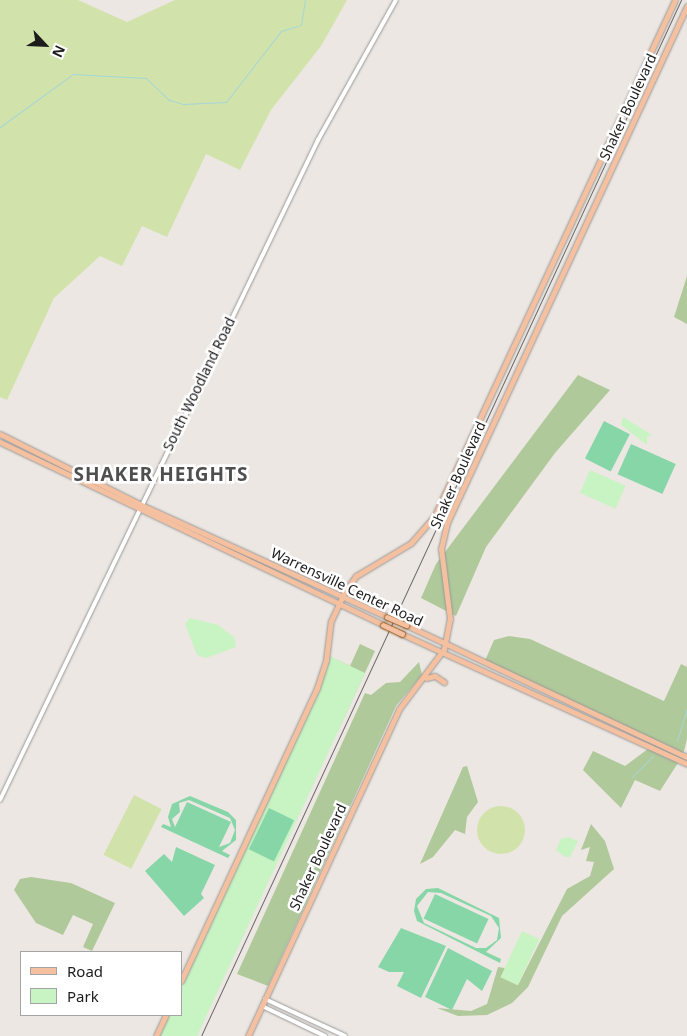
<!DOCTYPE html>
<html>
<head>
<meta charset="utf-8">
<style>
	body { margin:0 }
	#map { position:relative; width:687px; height:1036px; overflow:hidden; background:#ece7e2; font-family:"Noto Sans",sans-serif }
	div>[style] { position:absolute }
	.grass>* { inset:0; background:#d1e3ab; transform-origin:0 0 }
	.round { border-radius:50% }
	.forest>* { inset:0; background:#b0c99a }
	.park>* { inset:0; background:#c7f4c2; transform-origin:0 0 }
	.pitch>* { inset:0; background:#86d6a8; transform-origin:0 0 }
	.stream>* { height:1px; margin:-0.5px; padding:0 0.5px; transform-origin:0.5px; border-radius:0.5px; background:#a6d5d7 }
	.roads { filter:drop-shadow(0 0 1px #999) drop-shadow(0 0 1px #999) }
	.tertiary>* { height:4px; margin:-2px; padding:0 2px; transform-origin:2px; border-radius:2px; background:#fff }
	.primary>* { height:5px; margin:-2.5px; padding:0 2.5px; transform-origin:2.5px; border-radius:2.5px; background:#f4c0a0 }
	.tram>* { height:1px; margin:-0.5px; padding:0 0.5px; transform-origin:0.5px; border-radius:0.5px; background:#6a6a6a }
	.bridges { filter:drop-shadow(0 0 1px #88480c) drop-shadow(0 0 1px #88480c) }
	.primary-bridge>* { height:5px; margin:-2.5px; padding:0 2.5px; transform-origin:2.5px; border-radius:2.5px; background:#f4c0a0 }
	span { translate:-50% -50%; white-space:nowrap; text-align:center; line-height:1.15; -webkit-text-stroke:5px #fff; paint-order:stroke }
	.street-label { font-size:14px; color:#1c1c1c }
	.district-label { font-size:19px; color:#4f4f4f; font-weight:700; letter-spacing:1px }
	.legend { position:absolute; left:20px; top:951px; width:162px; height:65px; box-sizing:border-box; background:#fff; border:1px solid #a4a4a4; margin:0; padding:6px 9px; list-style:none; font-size:15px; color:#1c1c1c }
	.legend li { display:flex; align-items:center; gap:10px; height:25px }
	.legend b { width:25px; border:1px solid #a4a4a4 }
	.north { position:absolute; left:20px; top:20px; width:50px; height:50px; -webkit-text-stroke:4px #fff; paint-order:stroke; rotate:115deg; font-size:14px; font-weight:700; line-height:20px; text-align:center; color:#1c1c1c }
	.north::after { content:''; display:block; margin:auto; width:18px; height:22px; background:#1c1c1c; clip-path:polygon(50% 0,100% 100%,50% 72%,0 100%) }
</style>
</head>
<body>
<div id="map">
	<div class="grass">
		<div style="clip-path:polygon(0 0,78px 0,127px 22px,175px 0,347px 0,321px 46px,271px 110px,240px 170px,206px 154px,167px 237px,142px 226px,122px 266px,100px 256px,54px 298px,7px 400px,0 397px)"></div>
		<div style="left:134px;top:795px;width:31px;height:67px;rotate:27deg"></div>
		<div class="round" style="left:477px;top:806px;width:48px;height:48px"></div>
	</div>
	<div class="forest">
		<div style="clip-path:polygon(687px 276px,687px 324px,674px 317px)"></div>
		<div style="clip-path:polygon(578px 375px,610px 390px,555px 453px,486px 547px,456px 616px,421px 598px,436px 564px)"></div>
		<div style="clip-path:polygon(509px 636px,530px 639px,664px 701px,681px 664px,687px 667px,687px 739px,683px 755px,660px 791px,635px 780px,621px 808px,583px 770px,593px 751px,625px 766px,656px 743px,484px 663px,494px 640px)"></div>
		<div style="clip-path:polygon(360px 644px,375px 651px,338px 731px,331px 657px,350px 666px)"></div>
		<div style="clip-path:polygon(419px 662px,422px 675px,396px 706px,268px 986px,237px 974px,365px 693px,371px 695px,386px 683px,400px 682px)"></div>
		<div style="clip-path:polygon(467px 766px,478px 802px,467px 817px,465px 834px,455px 830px,433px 857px,420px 864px,463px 767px)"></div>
		<div style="clip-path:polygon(591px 824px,605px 841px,614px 869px,562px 916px,528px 987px,512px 1003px,487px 1015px,458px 1016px,437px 1008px,471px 1011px,487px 1004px,498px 967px,505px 968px,501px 977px,518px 985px,567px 889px,590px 876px,594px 862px,586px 861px,590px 847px,581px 850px)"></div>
		<div style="clip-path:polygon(31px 877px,71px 883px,115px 903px,92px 951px,83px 947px,93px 924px,73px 915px,63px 935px,36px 923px,14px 890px,20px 879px)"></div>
	</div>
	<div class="park">
		<div style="clip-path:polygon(623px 417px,652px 435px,647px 437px,647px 445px,621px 425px)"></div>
		<div style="left:590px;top:470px;width:39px;height:25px;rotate:24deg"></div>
		<div style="clip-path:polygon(190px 618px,218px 625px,234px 637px,236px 647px,206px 658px,197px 655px,185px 624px)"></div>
		<div style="clip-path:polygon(327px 655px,365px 673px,197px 1036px,156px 1036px,166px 1015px,181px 1015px,181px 981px,314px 693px)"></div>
		<div style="clip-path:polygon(568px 837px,578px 841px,570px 857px,565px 857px,556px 850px,561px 839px)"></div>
		<div style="left:522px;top:931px;width:19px;height:51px;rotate:25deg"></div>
	</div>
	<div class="pitch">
		<div style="left:604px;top:421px;width:29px;height:42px;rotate:27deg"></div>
		<div style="left:631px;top:444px;width:49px;height:33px;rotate:24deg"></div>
		<div style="clip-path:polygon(evenodd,190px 796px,228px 812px,236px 820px,236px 840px,222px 851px,230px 855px,228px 858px,161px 827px,163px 824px,171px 827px,168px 817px,172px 804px,190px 796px,189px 800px,230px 818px,235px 830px,230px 843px,219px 847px,231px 822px,187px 802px,175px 827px,172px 819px,180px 812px,179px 803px,189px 800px)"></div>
		<div style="left:269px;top:808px;width:28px;height:46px;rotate:26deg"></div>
		<div style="clip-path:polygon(176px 847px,215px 865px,201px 894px,204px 898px,184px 916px,145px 871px,164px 854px,172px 862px)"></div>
		<div style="clip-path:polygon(evenodd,438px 888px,499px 918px,501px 938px,486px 952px,501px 959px,500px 963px,417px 921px,414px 911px,416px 899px,426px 889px,438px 888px,428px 892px,441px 893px,491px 916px,499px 928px,497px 940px,486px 948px,476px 948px,424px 923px,417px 906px,428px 892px)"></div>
		<div style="left:435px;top:894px;width:59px;height:27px;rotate:25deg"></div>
		<div style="clip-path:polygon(401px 928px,446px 946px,421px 998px,397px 986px,404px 972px,389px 972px,378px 967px)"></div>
		<div style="clip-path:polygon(448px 948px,492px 971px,482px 991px,467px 979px,452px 1010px,425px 997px)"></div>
	</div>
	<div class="stream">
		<div style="left:0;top:127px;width:90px;rotate:-36deg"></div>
		<div style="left:73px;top:74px;width:73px;rotate:3.1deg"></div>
		<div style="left:146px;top:78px;width:32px;rotate:44deg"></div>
		<div style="left:169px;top:100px;width:15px;rotate:16deg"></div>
		<div style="left:183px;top:104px;width:43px;rotate:-2.7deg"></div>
		<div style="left:226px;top:102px;width:90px;rotate:-52.2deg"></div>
		<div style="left:281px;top:31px;width:21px;rotate:-17deg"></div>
		<div style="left:301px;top:25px;width:25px;rotate:-81deg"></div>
		<div style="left:677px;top:741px;width:34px;rotate:-73deg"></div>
		<div style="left:631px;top:778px;width:31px;rotate:-45deg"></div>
	</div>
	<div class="roads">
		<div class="tertiary">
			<div style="left:0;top:800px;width:733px;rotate:-64.27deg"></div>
			<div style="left:318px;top:140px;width:160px;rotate:-60.9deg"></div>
			<div style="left:265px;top:999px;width:88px;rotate:24.8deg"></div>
			<div style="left:262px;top:1006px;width:70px;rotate:25.5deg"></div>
		</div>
		<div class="primary">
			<div style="left:0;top:434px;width:165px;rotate:26.6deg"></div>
			<div style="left:148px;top:508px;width:263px;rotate:24.5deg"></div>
			<div style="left:0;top:442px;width:424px;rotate:25.5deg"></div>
			<div style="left:406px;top:625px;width:310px;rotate:25.2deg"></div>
			<div style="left:402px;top:634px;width:313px;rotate:24.5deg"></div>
			<div style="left:426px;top:678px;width:9px;rotate:-13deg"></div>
			<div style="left:435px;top:676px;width:11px;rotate:34deg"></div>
			<div style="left:181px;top:981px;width:323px;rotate:-65.1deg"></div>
			<div style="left:317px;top:688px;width:29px;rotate:-72deg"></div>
			<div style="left:326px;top:660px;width:39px;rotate:-83deg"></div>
			<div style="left:331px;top:621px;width:31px;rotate:-65deg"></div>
			<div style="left:344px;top:593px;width:21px;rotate:-55deg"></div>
			<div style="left:356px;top:576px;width:64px;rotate:-31deg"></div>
			<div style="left:411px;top:543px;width:35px;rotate:-49deg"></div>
			<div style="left:434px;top:517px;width:570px;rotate:-65.01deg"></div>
			<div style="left:156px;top:1036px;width:23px;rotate:-65deg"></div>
			<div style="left:248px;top:1036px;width:360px;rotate:-65.2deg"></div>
			<div style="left:399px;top:709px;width:75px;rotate:-53.1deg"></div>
			<div style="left:444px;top:649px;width:31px;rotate:-79deg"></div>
			<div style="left:450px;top:619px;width:71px;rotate:-97.3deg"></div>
			<div style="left:441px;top:549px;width:27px;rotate:-77deg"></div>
			<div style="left:447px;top:523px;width:570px;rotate:-65.1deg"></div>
		</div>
	</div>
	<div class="tram">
		<div style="left:201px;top:1036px;width:1142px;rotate:-65.14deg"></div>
	</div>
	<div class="bridges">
		<div class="primary-bridge">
			<div style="left:387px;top:617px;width:21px;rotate:23deg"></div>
			<div style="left:383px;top:625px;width:21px;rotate:25deg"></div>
		</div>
	</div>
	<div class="street-label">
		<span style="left:628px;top:107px;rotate:-65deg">Shaker Boulevard</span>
		<span style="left:199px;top:384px;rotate:-64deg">South Woodland Road</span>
		<span style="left:458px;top:475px;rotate:-66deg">Shaker Boulevard</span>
		<span style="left:347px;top:587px;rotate:25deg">Warrensville Center Road</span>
		<span style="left:318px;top:857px;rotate:-65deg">Shaker Boulevard</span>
	</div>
	<div class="district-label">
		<span style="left:161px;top:475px">SHAKER HEIGHTS</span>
	</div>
	<ul class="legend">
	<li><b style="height:6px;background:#f4c0a0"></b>Road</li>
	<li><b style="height:14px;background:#c7f4c2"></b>Park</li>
	</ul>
	<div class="north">N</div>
</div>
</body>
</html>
